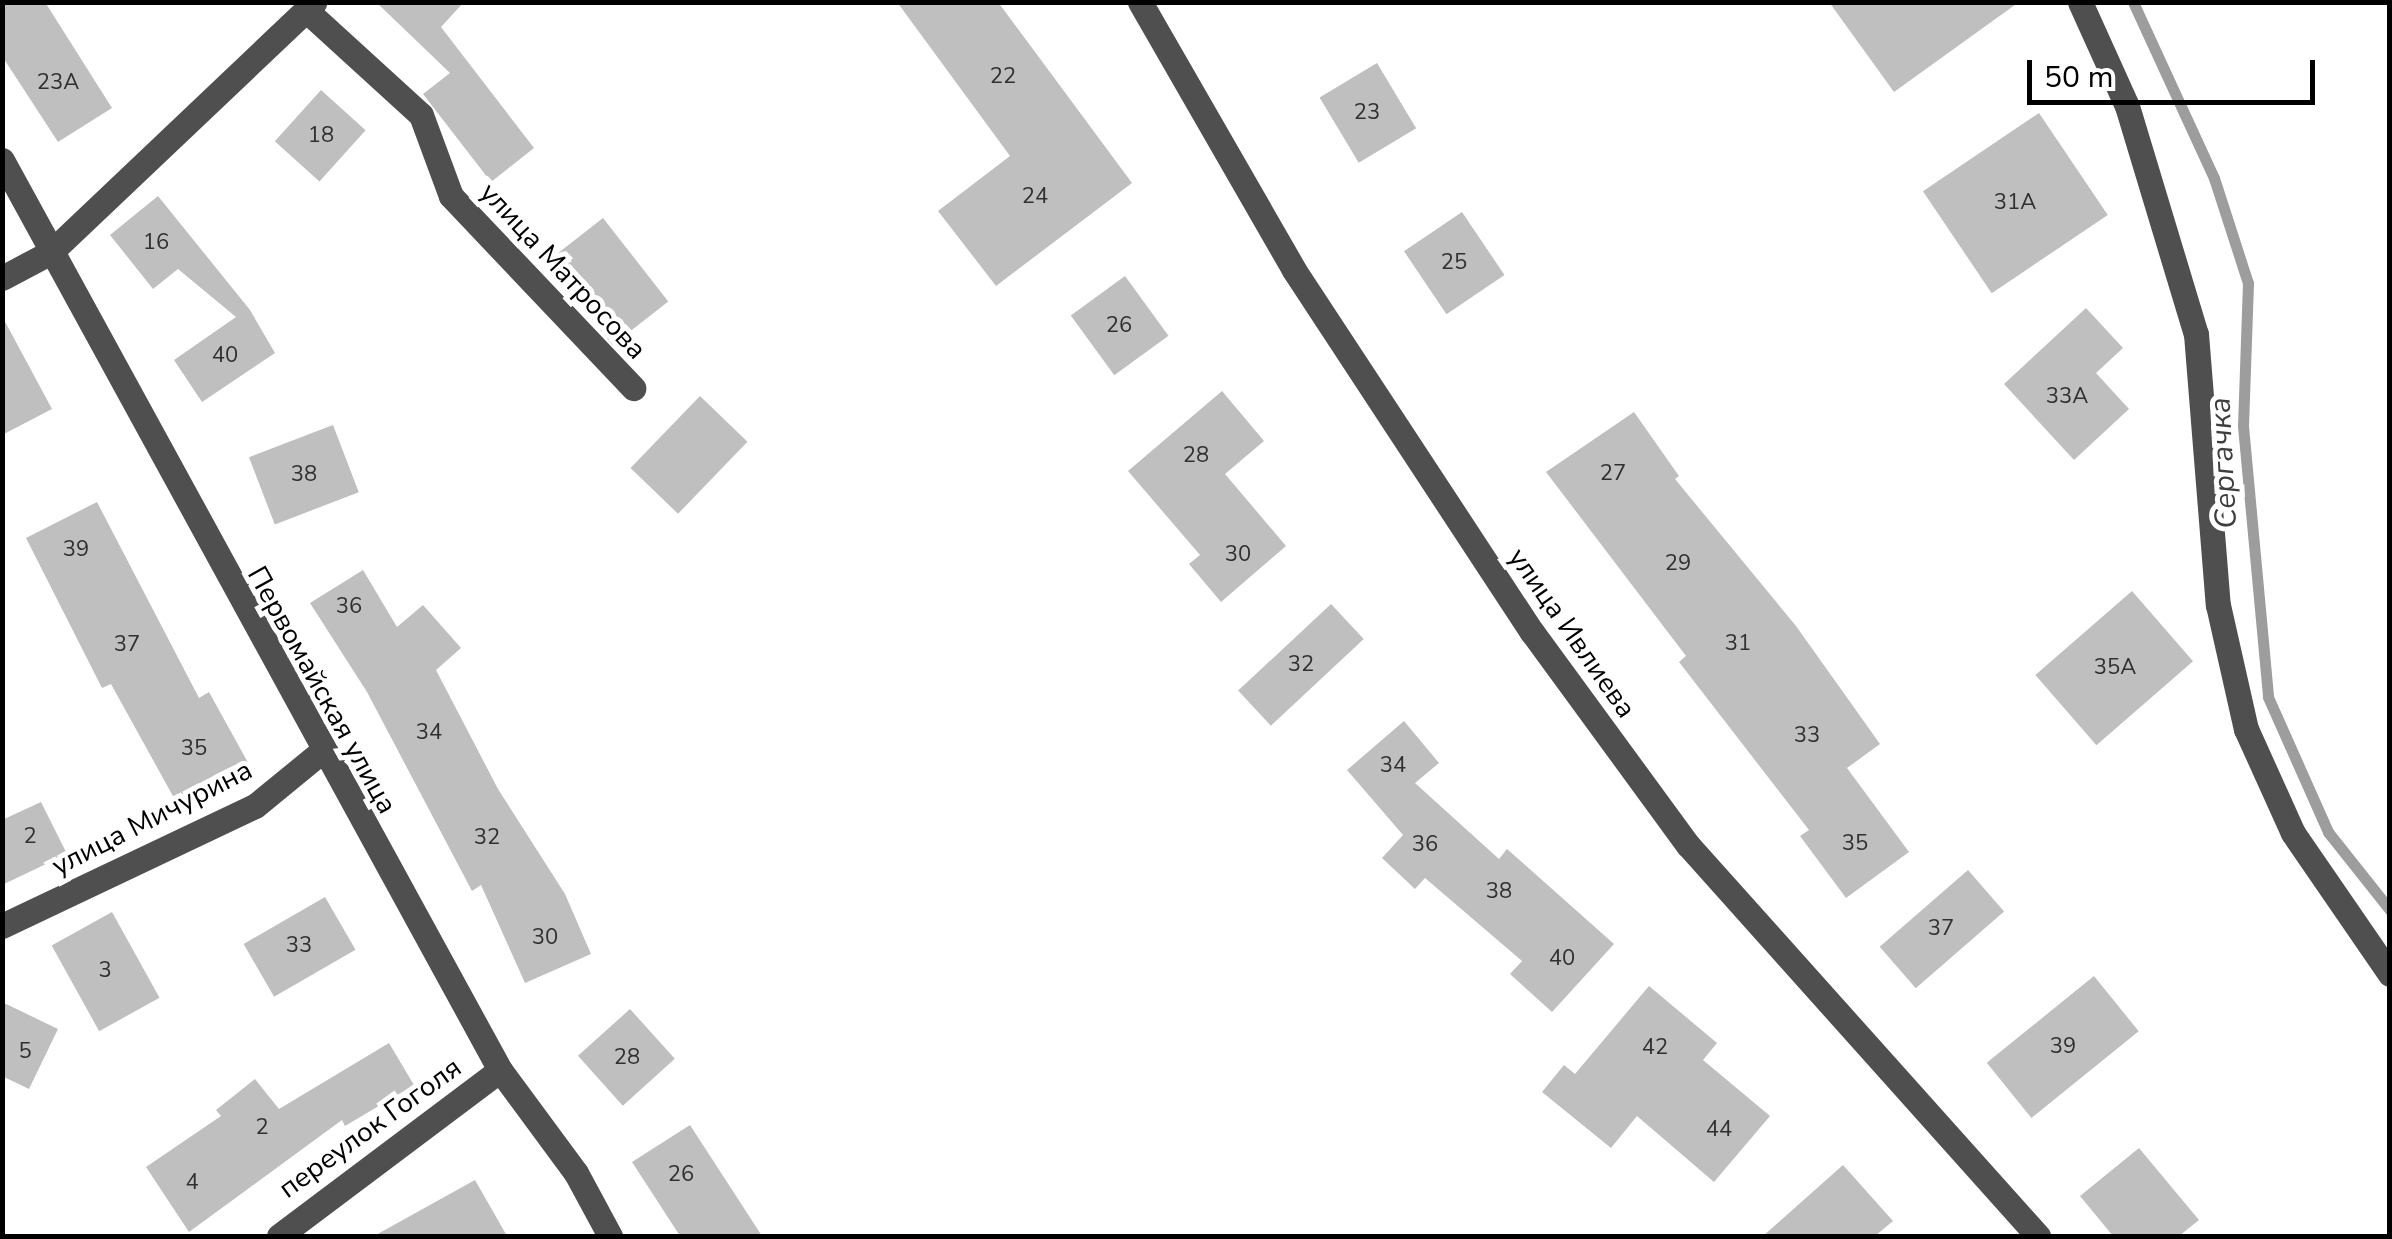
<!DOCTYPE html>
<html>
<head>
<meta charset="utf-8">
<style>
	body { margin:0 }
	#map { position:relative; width:2392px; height:1239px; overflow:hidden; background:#fff; font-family:"Nunito Sans",sans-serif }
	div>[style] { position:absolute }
	.stream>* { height:11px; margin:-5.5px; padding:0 5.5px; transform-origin:5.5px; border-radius:5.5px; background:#9d9d9d }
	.building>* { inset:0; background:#bfbfbf; transform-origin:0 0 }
	.minor>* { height:25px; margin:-12.5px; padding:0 12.5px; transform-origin:12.5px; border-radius:12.5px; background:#4f4f4f }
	span { translate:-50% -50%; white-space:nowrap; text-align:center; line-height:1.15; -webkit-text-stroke:10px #fff; paint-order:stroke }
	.number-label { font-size:22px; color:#303030 }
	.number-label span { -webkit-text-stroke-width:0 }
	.street-label { font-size:28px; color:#000 }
	.water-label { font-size:30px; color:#3e3e3e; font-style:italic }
	.frame { position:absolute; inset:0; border:5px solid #000; pointer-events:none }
	.scale { position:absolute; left:2027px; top:60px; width:288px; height:45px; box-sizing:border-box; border:5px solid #000; border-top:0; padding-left:12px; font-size:30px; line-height:35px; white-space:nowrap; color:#000; -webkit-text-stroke:8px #fff; paint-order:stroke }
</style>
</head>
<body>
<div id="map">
	<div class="stream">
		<div style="left:2133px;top:2px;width:194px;rotate:65.3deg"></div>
		<div style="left:2214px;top:178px;width:110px;rotate:72.1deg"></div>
		<div style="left:2248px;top:283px;width:143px;rotate:92deg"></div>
		<div style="left:2243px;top:426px;width:272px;rotate:84.7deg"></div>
		<div style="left:2268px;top:697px;width:148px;rotate:66deg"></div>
		<div style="left:2328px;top:832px;width:100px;rotate:51.5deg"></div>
	</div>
	<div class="building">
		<div style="clip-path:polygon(2px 2px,45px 2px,112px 108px,58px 142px,2px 56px)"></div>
		<div style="clip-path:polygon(376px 2px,464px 2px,441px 27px,534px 148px,491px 182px,423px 94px,450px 73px)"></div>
		<div style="clip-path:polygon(897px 2px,998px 2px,1132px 183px,996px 286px,938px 211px,1010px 156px)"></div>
		<div style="clip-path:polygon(1829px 2px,2019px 2px,1894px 92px)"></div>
		<div style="left:1377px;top:63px;width:76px;height:67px;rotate:59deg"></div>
		<div style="left:321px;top:90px;width:60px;height:69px;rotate:42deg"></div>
		<div style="left:2039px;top:113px;width:123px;height:140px;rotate:56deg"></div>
		<div style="clip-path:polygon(158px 196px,250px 310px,275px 353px,202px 402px,174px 360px,236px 317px,178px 269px,153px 289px,110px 235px)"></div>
		<div style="left:1462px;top:212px;width:76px;height:70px;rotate:56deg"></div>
		<div style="left:603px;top:218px;width:106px;height:71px;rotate:52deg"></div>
		<div style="left:1125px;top:276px;width:74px;height:67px;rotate:54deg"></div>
		<div style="clip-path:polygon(2086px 308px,2123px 348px,2096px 373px,2129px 409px,2074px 460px,2004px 384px)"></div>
		<div style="clip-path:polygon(2px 316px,52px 409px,2px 435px)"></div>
		<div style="clip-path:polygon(1222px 391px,1264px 441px,1225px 474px,1286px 546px,1221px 602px,1189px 564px,1200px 555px,1128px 471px)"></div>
		<div style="left:700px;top:396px;width:66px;height:100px;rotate:44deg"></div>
		<div style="clip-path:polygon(1634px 412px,1679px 476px,1675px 479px,1796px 626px,1880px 744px,1847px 768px,1909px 852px,1846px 898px,1800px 836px,1809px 830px,1679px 662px,1686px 656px,1546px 472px)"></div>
		<div style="left:333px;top:425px;width:72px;height:90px;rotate:69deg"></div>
		<div style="clip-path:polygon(97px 502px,199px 698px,209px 692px,251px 768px,179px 807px,111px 684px,102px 688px,26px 538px)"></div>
		<div style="clip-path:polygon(363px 570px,397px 627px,423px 605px,461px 648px,436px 670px,498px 789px,565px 894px,591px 954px,525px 983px,481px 885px,472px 891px,367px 692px,310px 603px)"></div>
		<div style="left:2132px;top:591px;width:93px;height:128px;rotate:49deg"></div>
		<div style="left:1331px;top:604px;width:48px;height:127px;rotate:47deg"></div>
		<div style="clip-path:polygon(1404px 721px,1439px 763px,1415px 783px,1499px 859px,1507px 849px,1614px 944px,1552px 1012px,1510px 974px,1522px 961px,1425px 878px,1415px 889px,1382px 858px,1403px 835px,1347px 770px)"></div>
		<div style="clip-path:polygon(41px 802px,67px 854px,2px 885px,2px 820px)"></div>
		<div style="left:1968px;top:870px;width:55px;height:117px;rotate:49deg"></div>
		<div style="left:325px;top:897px;width:61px;height:94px;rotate:60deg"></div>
		<div style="left:112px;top:912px;width:98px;height:69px;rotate:61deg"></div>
		<div style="left:2094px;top:976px;width:71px;height:138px;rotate:51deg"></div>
		<div style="clip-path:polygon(1649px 986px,1717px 1043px,1703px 1060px,1770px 1116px,1714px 1182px,1637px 1116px,1611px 1148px,1542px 1092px,1564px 1065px,1575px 1074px)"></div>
		<div style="clip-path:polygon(2px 1002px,58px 1029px,29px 1089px,2px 1076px)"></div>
		<div style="left:630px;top:1009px;width:67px;height:70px;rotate:48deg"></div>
		<div style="clip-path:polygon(389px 1043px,414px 1085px,345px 1126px,342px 1120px,189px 1232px,146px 1167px,221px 1116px,216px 1110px,255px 1079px,279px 1109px)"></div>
		<div style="clip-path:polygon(690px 1125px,762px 1236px,680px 1236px,632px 1162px)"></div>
		<div style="clip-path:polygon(2139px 1148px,2199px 1220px,2179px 1236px,2113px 1236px,2080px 1196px)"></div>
		<div style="clip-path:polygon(1843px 1165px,1893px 1221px,1875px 1236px,1763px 1236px)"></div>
		<div style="clip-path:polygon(475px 1180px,507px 1236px,374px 1236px)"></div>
	</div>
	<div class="minor">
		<div style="left:1140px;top:2px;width:309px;rotate:60.1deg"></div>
		<div style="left:1294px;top:270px;width:433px;rotate:56.7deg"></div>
		<div style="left:1532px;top:632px;width:264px;rotate:53.8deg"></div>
		<div style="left:1688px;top:845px;width:525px;rotate:48.17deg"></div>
		<div style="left:2080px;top:2px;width:114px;rotate:65.7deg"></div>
		<div style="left:2127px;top:106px;width:238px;rotate:73.2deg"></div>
		<div style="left:2196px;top:334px;width:272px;rotate:85.4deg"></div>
		<div style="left:2218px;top:605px;width:127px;rotate:77.3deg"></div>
		<div style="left:2246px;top:729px;width:114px;rotate:65.7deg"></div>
		<div style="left:2293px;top:833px;width:171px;rotate:55.5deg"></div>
		<div style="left:307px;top:11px;width:154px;rotate:42.4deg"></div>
		<div style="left:421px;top:115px;width:86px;rotate:69.7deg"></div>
		<div style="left:451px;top:196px;width:265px;rotate:46.5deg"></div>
		<div style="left:2px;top:160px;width:1037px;rotate:61.31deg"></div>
		<div style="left:500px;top:1070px;width:128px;rotate:53.6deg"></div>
		<div style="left:576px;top:1173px;width:72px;rotate:61.6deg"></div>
		<div style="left:2px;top:278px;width:55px;rotate:-28deg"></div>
		<div style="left:51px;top:252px;width:363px;rotate:-43.5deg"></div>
		<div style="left:2px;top:926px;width:280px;rotate:-25.4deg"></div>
		<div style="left:255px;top:806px;width:85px;rotate:-39.3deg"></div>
		<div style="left:279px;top:1236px;width:276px;rotate:-36.9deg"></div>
	</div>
	<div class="number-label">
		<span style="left:1003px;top:77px">22</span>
		<span style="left:58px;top:83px">23А</span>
		<span style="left:1367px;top:113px">23</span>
		<span style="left:321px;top:136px">18</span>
		<span style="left:1035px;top:197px">24</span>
		<span style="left:2015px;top:203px">31А</span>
		<span style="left:156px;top:243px">16</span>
		<span style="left:1454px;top:263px">25</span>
		<span style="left:1119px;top:326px">26</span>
		<span style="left:225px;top:356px">40</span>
		<span style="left:2067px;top:397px">33А</span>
		<span style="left:1196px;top:456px">28</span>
		<span style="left:1613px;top:474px">27</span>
		<span style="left:304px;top:475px">38</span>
		<span style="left:76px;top:550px">39</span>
		<span style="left:1238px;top:555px">30</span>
		<span style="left:1678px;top:564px">29</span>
		<span style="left:349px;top:607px">36</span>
		<span style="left:1738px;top:644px">31</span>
		<span style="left:127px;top:645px">37</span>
		<span style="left:1301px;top:665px">32</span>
		<span style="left:2115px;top:668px">35А</span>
		<span style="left:429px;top:733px">34</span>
		<span style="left:1807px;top:736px">33</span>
		<span style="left:194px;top:749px">35</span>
		<span style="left:1393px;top:766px">34</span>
		<span style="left:30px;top:837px">2</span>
		<span style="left:487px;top:838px">32</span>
		<span style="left:1855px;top:844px">35</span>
		<span style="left:1425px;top:845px">36</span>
		<span style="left:1499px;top:892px">38</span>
		<span style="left:1941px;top:929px">37</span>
		<span style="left:545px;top:938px">30</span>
		<span style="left:299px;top:946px">33</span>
		<span style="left:1562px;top:959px">40</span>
		<span style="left:105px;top:971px">3</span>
		<span style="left:2063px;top:1047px">39</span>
		<span style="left:1655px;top:1048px">42</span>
		<span style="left:25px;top:1052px">5</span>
		<span style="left:627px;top:1058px">28</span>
		<span style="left:262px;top:1128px">2</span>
		<span style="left:1719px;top:1130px">44</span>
		<span style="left:681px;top:1175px">26</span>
		<span style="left:192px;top:1183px">4</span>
	</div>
	<div class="street-label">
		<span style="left:563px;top:271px;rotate:47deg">улица Матросова</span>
		<span style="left:1572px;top:633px;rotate:55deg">улица Ивлиева</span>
		<span style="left:322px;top:690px;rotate:61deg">Первомайская улица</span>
		<span style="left:152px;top:818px;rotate:-27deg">улица Мичурина</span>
		<span style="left:370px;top:1128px;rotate:-36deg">переулок Гоголя</span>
	</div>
	<div class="water-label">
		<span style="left:2224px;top:463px;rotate:-93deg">Сергачка</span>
	</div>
	<div class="frame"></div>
	<div class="scale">50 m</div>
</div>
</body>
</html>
